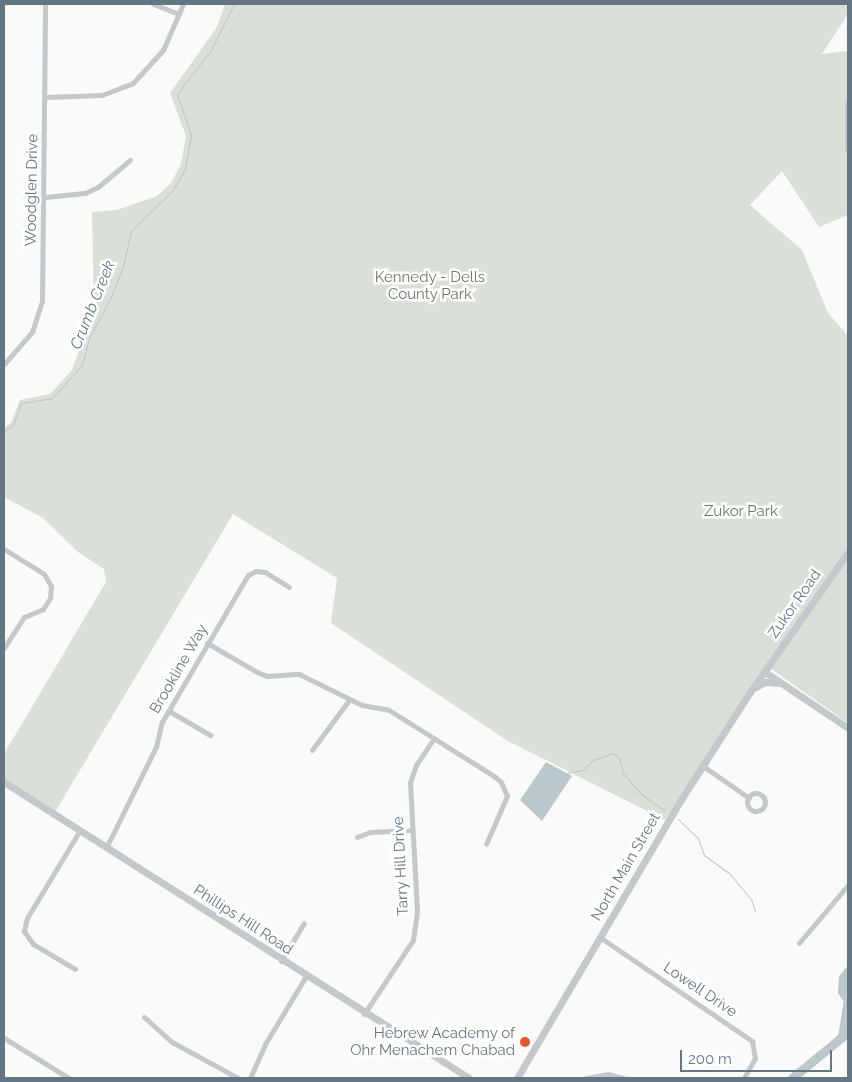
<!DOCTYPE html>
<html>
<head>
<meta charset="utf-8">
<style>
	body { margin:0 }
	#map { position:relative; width:852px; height:1082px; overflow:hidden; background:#fafaf8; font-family:Raleway,sans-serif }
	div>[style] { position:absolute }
	.green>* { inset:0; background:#dadfd7 }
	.water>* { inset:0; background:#bbc7cb }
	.stream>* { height:1px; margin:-0.5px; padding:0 0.5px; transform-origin:0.5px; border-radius:0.5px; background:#bbc7cb }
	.river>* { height:9px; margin:-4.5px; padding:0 4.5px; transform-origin:4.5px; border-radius:4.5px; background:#bbc7cb }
	.minor>* { height:5px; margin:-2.5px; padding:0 2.5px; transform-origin:2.5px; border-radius:2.5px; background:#c3c8cc }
	.minor>.ring { margin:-2.5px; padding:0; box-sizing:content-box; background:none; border:5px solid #c3c8cc; border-radius:50% }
	.tertiary>* { height:7px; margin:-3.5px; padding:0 3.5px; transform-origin:3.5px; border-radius:3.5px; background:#c3c8cc }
	.dots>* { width:14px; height:14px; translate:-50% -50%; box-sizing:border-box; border:2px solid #fff; border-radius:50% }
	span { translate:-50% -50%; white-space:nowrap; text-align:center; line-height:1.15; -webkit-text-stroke:5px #fff; paint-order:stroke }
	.street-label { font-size:15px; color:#657683 }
	.park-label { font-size:15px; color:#687a64 }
	.poi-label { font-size:15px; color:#657683 }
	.right { translate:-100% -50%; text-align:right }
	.water-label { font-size:16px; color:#60757c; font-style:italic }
	.frame { position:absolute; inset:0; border:5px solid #657683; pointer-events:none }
	.scale { position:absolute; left:680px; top:1050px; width:152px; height:22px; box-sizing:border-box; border:2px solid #657683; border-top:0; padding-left:6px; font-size:15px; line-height:18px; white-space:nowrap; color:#657683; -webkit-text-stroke:4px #fff; paint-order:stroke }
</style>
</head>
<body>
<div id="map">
	<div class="green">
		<div style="clip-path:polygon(225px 4px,848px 4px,848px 14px,822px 54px,848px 51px,848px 215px,819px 227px,782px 171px,750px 205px,802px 250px,828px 313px,848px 336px,848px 549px,665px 820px,508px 741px,331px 623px,337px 578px,233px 514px,55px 812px,4px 779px,4px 754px,106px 582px,104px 569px,78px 552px,43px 518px,4px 497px,4px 428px,11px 423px,20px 400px,50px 394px,72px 370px,94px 310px,92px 212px,117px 210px,157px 196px,171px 183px,181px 164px,186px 136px,170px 93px,217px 27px)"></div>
		<div style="clip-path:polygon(848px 554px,848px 723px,770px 668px)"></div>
	</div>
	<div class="water">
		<div style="clip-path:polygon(546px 762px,572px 776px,542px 821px,520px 800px)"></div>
	</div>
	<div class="stream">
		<div style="left:4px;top:431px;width:11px;rotate:-34deg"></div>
		<div style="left:13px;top:425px;width:23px;rotate:-70deg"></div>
		<div style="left:21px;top:403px;width:31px;rotate:-9deg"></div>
		<div style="left:52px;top:398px;width:45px;rotate:-47.7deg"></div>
		<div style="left:82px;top:365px;width:28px;rotate:-75deg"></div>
		<div style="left:89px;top:338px;width:44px;rotate:-61.7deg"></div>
		<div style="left:110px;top:299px;width:35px;rotate:-68deg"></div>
		<div style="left:123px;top:266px;width:36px;rotate:-77deg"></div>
		<div style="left:131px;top:231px;width:57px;rotate:-44.3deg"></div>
		<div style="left:172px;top:191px;width:26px;rotate:-59deg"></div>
		<div style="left:185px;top:169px;width:35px;rotate:-80deg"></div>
		<div style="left:191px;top:135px;width:43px;rotate:-108.9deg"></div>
		<div style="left:177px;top:94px;width:56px;rotate:-52.3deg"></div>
		<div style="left:211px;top:50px;width:51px;rotate:-63.4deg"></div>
		<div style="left:566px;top:773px;width:17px;rotate:-10deg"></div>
		<div style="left:583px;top:770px;width:14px;rotate:-45deg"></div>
		<div style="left:593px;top:760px;width:21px;rotate:-19deg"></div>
		<div style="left:613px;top:753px;width:8px;rotate:40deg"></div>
		<div style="left:619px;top:758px;width:16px;rotate:75deg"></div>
		<div style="left:623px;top:773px;width:28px;rotate:49deg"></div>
		<div style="left:641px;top:794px;width:29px;rotate:35deg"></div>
		<div style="left:678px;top:819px;width:28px;rotate:44deg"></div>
		<div style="left:698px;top:838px;width:18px;rotate:71deg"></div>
		<div style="left:704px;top:855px;width:31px;rotate:36deg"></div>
		<div style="left:729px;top:873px;width:34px;rotate:50deg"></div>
		<div style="left:751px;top:899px;width:13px;rotate:72deg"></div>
	</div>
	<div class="river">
		<div style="left:792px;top:1078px;width:65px;rotate:-39.4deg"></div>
		<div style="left:842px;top:1037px;width:37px;rotate:-81deg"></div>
		<div style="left:848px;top:1000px;width:11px;rotate:-124deg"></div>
		<div style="left:842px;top:991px;width:13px;rotate:-86deg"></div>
		<div style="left:843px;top:978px;width:9px;rotate:-54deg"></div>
	</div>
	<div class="minor">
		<div style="left:153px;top:4px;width:28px;rotate:21deg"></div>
		<div style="left:46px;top:97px;width:56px;rotate:-2deg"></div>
		<div style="left:102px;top:95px;width:33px;rotate:-21deg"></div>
		<div style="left:133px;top:83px;width:45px;rotate:-47.7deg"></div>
		<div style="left:163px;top:50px;width:50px;rotate:-66.5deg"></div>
		<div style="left:45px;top:197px;width:40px;rotate:-5.7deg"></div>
		<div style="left:85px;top:193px;width:14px;rotate:-25deg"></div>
		<div style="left:98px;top:187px;width:42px;rotate:-40.2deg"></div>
		<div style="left:4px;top:364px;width:43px;rotate:-48.8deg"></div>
		<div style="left:32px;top:332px;width:32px;rotate:-72deg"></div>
		<div style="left:42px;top:302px;width:298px;rotate:-89.4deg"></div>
		<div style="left:4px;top:549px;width:47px;rotate:32deg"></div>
		<div style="left:44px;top:574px;width:14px;rotate:60deg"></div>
		<div style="left:51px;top:586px;width:12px;rotate:95deg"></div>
		<div style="left:50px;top:598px;width:13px;rotate:122deg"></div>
		<div style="left:43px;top:609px;width:21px;rotate:157deg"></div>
		<div style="left:24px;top:617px;width:37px;rotate:123deg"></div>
		<div style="left:207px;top:643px;width:58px;rotate:30.1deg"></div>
		<div style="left:257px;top:672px;width:11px;rotate:22deg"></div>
		<div style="left:267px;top:676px;width:32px;rotate:-4deg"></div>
		<div style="left:299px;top:674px;width:70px;rotate:26.2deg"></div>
		<div style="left:362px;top:705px;width:27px;rotate:10deg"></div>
		<div style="left:389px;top:710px;width:124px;rotate:32.2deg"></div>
		<div style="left:494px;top:776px;width:9px;rotate:41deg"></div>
		<div style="left:501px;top:782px;width:15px;rotate:67deg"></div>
		<div style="left:507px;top:796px;width:52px;rotate:113.6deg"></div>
		<div style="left:169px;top:711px;width:48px;rotate:30.3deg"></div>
		<div style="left:312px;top:750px;width:62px;rotate:-53.5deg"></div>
		<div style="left:703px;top:766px;width:56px;rotate:34.8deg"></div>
		<div class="ring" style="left:747px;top:793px;width:13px;height:13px"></div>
		<div style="left:357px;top:837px;width:14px;rotate:-21deg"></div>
		<div style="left:370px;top:832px;width:42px;rotate:-2.7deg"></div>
		<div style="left:106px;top:848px;width:113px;rotate:-63.7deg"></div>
		<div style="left:156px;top:747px;width:26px;rotate:-77deg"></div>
		<div style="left:162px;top:722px;width:170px;rotate:-59.7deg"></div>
		<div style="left:248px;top:575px;width:9px;rotate:-27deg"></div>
		<div style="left:256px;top:571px;width:9px;rotate:6deg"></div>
		<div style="left:265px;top:572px;width:28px;rotate:32deg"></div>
		<div style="left:601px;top:938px;width:183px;rotate:34.3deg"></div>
		<div style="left:752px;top:1041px;width:17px;rotate:80deg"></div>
		<div style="left:755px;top:1058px;width:23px;rotate:119deg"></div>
		<div style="left:799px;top:943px;width:76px;rotate:-49.8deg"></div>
		<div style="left:281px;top:961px;width:44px;rotate:-58.8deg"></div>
		<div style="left:75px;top:969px;width:49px;rotate:-149.2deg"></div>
		<div style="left:33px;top:944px;width:16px;rotate:-125deg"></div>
		<div style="left:24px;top:931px;width:13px;rotate:-77deg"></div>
		<div style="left:27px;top:918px;width:103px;rotate:-58.9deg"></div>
		<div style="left:364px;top:1014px;width:89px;rotate:-56.5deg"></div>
		<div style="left:413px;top:940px;width:29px;rotate:-82deg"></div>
		<div style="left:417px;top:911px;width:128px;rotate:-93.1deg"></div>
		<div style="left:410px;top:783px;width:19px;rotate:-72deg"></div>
		<div style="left:416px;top:765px;width:32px;rotate:-56deg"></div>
		<div style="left:144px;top:1017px;width:38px;rotate:42deg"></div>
		<div style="left:172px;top:1042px;width:75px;rotate:28.6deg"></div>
		<div style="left:4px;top:1038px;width:76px;rotate:31.6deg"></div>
		<div style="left:250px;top:1078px;width:37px;rotate:-66deg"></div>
		<div style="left:265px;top:1044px;width:79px;rotate:-58.9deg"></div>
		<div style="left:586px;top:1078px;width:22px;rotate:-10deg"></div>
		<div style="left:608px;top:1074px;width:16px;rotate:15deg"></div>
	</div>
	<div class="tertiary">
		<div style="left:848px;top:103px;width:45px;rotate:90deg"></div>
		<div style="left:765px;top:672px;width:100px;rotate:34deg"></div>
		<div style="left:756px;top:687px;width:10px;rotate:-29deg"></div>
		<div style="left:765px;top:682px;width:14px;rotate:4deg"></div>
		<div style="left:4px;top:782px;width:551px;rotate:32.48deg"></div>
		<div style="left:517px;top:1078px;width:325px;rotate:-59.5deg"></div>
		<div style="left:682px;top:798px;width:126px;rotate:-57.3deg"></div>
		<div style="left:750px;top:692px;width:171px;rotate:-55deg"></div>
	</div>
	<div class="dots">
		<div style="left:525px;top:1042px;background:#e4572e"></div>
	</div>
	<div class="street-label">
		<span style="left:32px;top:190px;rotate:-89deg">Woodglen Drive</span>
		<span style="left:795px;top:604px;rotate:-55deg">Zukor Road</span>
		<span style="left:179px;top:669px;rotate:-60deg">Brookline Way</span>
		<span style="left:401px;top:866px;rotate:-93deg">Tarry Hill Drive</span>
		<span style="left:626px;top:867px;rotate:-60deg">North Main Street</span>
		<span style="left:243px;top:920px;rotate:33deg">Phillips Hill Road</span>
		<span style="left:700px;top:990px;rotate:34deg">Lowell Drive</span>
	</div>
	<div class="park-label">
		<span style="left:430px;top:286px">Kennedy - Dells<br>County Park</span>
		<span style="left:741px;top:512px">Zukor Park</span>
	</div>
	<div class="poi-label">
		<span class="right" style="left:515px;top:1042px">Hebrew Academy of<br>Ohr Menachem Chabad</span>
	</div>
	<div class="water-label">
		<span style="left:93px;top:305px;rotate:-68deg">Crumb Creek</span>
	</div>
	<div class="frame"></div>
	<div class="scale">200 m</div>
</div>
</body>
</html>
